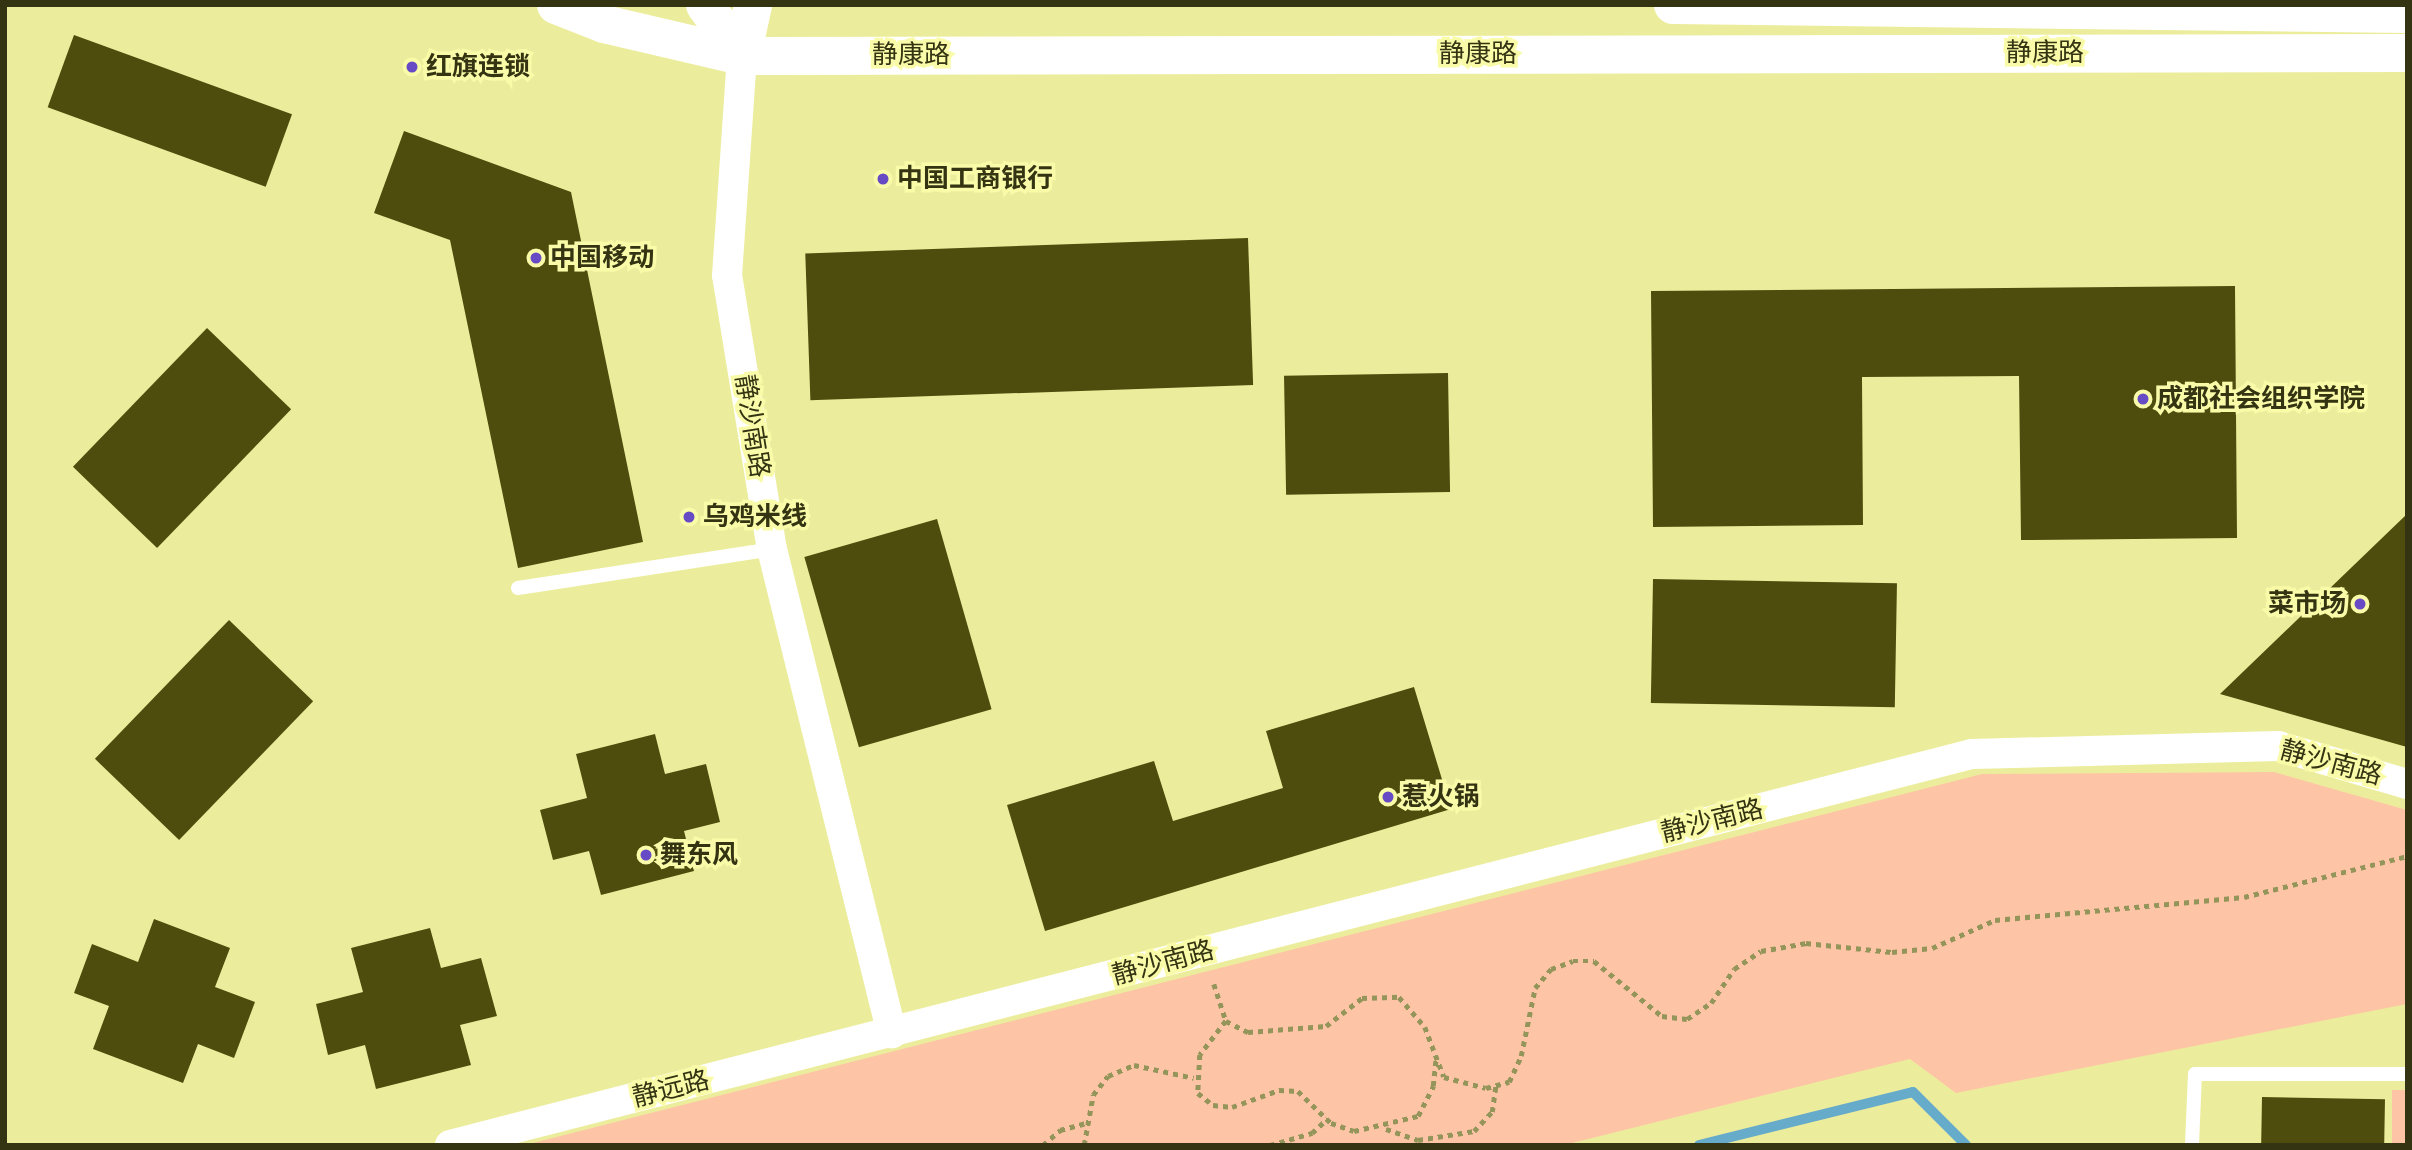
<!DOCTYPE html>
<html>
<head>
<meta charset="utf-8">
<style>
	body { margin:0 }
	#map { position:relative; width:2412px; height:1150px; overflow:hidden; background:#eced9c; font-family:Cabin,"Noto Sans SC",sans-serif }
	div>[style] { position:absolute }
	.green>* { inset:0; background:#fec4a6; transform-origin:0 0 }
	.stream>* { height:10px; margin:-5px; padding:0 5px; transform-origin:5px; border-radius:5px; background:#67abca }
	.building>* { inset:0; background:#4e4d0d; transform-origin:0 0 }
	.path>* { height:4.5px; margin-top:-2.25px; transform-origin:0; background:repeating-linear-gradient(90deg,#94955a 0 5px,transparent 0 10px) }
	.lane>* { height:14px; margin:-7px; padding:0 7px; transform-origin:7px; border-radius:7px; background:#fff }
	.street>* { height:30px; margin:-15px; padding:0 15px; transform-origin:15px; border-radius:15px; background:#fff }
	.secondary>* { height:38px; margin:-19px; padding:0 19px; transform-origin:19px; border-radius:19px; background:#fff }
	.dots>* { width:19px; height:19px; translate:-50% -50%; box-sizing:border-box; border:4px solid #f9fba9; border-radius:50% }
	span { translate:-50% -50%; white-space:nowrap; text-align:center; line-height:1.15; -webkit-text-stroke:7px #f9fba9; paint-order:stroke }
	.street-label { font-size:26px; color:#343413 }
	.poi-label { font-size:26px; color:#343413; font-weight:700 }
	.left { translate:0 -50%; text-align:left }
	.right { translate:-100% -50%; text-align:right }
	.frame { position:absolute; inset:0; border:7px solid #343413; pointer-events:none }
</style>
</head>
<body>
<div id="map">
	<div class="green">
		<div style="clip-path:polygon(2274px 772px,2407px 810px,2407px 1004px,1956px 1093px,1910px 1059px,1564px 1145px,525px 1145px,1982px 774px)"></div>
		<div style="left:2392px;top:1090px;width:15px;height:55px"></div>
	</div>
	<div class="stream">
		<div style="left:1699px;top:1145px;width:220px;rotate:-13.9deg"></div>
		<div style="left:1913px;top:1092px;width:75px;rotate:45deg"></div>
	</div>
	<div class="building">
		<div style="left:74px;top:35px;width:232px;height:77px;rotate:20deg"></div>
		<div style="clip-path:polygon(404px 131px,571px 192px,643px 542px,518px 568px,450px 240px,374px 213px)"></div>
		<div style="left:1248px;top:238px;width:147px;height:443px;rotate:88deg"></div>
		<div style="clip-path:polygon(2235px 286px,2237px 538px,2021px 540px,2019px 376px,1862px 377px,1863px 525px,1653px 527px,1651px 291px)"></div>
		<div style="left:207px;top:328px;width:117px;height:193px;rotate:44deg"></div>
		<div style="left:1448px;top:373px;width:119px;height:164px;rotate:89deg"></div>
		<div style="clip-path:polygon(2407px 514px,2407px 747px,2220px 694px)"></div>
		<div style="left:937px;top:519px;width:198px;height:138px;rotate:74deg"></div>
		<div style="left:1653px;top:579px;width:244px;height:124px;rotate:1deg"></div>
		<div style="left:229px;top:620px;width:117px;height:193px;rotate:44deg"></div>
		<div style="clip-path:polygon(1414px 687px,1451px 809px,1045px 931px,1007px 805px,1154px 761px,1173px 821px,1283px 788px,1266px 731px)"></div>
		<div style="clip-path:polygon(655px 734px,665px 774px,706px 764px,720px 822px,684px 831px,694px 871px,601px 895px,589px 851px,553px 860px,540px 810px,587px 798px,576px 754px)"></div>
		<div style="clip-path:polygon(154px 919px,230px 948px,215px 987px,255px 1002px,234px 1058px,198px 1044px,183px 1083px,93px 1049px,109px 1006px,74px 993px,92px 944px,138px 962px)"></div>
		<div style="clip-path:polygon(430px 928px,441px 968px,481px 958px,497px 1016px,460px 1025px,471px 1065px,376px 1089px,365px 1045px,328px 1055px,316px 1004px,363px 992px,351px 948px)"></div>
		<div style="left:2262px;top:1097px;width:123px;height:48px;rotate:1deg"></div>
	</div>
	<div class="path">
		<div style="left:1214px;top:984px;width:39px;rotate:72deg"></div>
		<div style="left:1226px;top:1021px;width:25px;rotate:27deg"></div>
		<div style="left:1248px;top:1032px;width:78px;rotate:-4.4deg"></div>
		<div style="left:1326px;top:1026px;width:46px;rotate:-37.9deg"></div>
		<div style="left:1362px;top:998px;width:37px;rotate:-2deg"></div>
		<div style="left:1399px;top:997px;width:40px;rotate:49deg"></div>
		<div style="left:1425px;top:1027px;width:53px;rotate:69.2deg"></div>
		<div style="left:1444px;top:1077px;width:43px;rotate:14.7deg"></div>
		<div style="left:1486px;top:1088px;width:24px;rotate:-15deg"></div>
		<div style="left:1509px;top:1082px;width:29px;rotate:-65deg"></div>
		<div style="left:1521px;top:1056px;width:69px;rotate:-78.4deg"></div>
		<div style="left:1535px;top:988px;width:25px;rotate:-50deg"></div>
		<div style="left:1551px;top:969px;width:23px;rotate:-20deg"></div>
		<div style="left:1573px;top:961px;width:21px"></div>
		<div style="left:1594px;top:961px;width:87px;rotate:39deg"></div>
		<div style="left:1662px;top:1016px;width:25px;rotate:7deg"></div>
		<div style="left:1687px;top:1019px;width:29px;rotate:-34deg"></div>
		<div style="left:1711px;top:1003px;width:41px;rotate:-55.9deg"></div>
		<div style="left:1734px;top:969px;width:32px;rotate:-34deg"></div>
		<div style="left:1761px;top:951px;width:46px;rotate:-10.1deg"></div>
		<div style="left:1806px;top:943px;width:86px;rotate:6deg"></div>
		<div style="left:1892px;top:952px;width:40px;rotate:-5.7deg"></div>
		<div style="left:1932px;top:948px;width:69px;rotate:-24deg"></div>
		<div style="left:1995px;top:920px;width:250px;rotate:-5.3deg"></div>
		<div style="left:2244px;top:897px;width:168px;rotate:-14.1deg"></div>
		<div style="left:1226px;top:1021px;width:43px;rotate:127.4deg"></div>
		<div style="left:1200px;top:1055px;width:38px;rotate:93deg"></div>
		<div style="left:1198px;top:1093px;width:19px;rotate:39deg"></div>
		<div style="left:1213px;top:1105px;width:19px;rotate:6deg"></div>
		<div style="left:1232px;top:1107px;width:50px;rotate:-19.9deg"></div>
		<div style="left:1279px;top:1090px;width:19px;rotate:3deg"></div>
		<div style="left:1298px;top:1091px;width:46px;rotate:44.1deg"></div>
		<div style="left:1331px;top:1123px;width:24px;rotate:19deg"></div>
		<div style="left:1354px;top:1131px;width:66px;rotate:-13.2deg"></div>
		<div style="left:1418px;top:1116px;width:34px;rotate:-63deg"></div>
		<div style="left:1433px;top:1086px;width:29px;rotate:-84deg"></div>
		<div style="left:1386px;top:1129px;width:34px;rotate:19deg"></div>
		<div style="left:1418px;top:1140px;width:57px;rotate:-9.1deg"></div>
		<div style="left:1474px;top:1131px;width:26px;rotate:-47deg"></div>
		<div style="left:1492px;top:1112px;width:27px;rotate:-82deg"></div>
		<div style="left:1043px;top:1145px;width:23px;rotate:-41deg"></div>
		<div style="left:1060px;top:1130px;width:28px;rotate:-15deg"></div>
		<div style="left:1084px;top:1145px;width:51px;rotate:-79.8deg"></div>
		<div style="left:1093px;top:1095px;width:24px;rotate:-52deg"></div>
		<div style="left:1108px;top:1076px;width:28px;rotate:-23deg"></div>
		<div style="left:1134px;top:1065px;width:61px;rotate:12.2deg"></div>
		<div style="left:1270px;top:1145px;width:44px;rotate:-15.9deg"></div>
		<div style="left:1312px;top:1133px;width:21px;rotate:-43deg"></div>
	</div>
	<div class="lane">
		<div style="left:518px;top:588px;width:257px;rotate:-8.7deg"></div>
		<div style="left:2192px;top:1145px;width:71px;rotate:-87.6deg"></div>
		<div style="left:2195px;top:1074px;width:212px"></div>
	</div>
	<div class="street">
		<div style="left:742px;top:56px;width:220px;rotate:93.9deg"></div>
		<div style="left:727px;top:275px;width:278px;rotate:80.7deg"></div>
		<div style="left:772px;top:549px;width:499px;rotate:76.1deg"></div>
		<div style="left:450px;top:1145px;width:1571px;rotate:-14.41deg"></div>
		<div style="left:1972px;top:754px;width:306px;rotate:-1.5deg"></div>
		<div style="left:2278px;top:746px;width:134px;rotate:16.4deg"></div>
	</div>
	<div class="secondary">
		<div style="left:556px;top:5px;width:52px;rotate:21.6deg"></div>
		<div style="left:604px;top:24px;width:142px;rotate:13.1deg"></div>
		<div style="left:742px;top:56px;width:1665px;rotate:-0.1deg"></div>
		<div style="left:705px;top:5px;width:63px;rotate:54deg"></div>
		<div style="left:1673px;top:5px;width:734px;rotate:0.7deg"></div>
		<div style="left:742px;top:56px;width:52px;rotate:-77.8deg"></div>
	</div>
	<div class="dots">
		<div style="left:412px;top:67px;background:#674bc4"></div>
		<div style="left:883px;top:179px;background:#674bc4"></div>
		<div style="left:536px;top:258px;background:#674bc4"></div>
		<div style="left:2143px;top:399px;background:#674bc4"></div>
		<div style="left:689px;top:517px;background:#674bc4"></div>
		<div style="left:2360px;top:604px;background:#674bc4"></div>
		<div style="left:1388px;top:797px;background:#674bc4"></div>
		<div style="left:646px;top:855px;background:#674bc4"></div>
	</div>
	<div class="street-label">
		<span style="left:2045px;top:53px">静康路</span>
		<span style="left:1478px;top:54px">静康路</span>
		<span style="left:911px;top:55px">静康路</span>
		<span style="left:752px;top:426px;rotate:81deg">静沙南路</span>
		<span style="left:2331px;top:763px;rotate:15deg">静沙南路</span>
		<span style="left:1712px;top:821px;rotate:-14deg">静沙南路</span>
		<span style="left:1163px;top:963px;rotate:-15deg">静沙南路</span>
		<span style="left:671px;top:1089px;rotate:-14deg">静远路</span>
	</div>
	<div class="poi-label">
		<span class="left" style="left:426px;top:67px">红旗连锁</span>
		<span class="left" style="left:897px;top:179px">中国工商银行</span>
		<span class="left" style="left:550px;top:258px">中国移动</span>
		<span class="left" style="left:2157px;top:399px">成都社会组织学院</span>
		<span class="left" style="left:703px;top:517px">乌鸡米线</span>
		<span class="right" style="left:2346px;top:604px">菜市场</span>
		<span class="left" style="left:1402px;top:797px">惹火锅</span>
		<span class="left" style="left:660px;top:855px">舞东风</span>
	</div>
	<div class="frame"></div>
</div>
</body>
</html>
